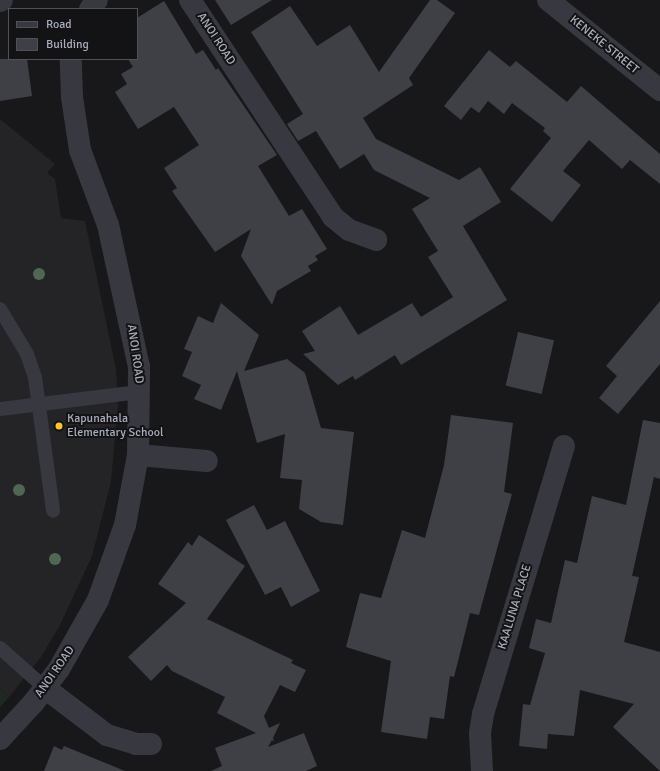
<!DOCTYPE html>
<html>
<head>
<meta charset="utf-8">
<style>
	body { margin:0 }
	#map { position:relative; width:660px; height:771px; overflow:hidden; background:#18181a; font-family:Signika,sans-serif }
	div>[style] { position:absolute }
	.built>* { inset:0; background:#242427 }
	.green>* { inset:0; background:#1f2921 }
	.building>* { inset:0; background:#3f4045; transform-origin:0 0 }
	.lane>* { height:14px; margin:-7px; padding:0 7px; transform-origin:7px; border-radius:7px; background:#383940 }
	.street>* { height:22px; margin:-11px; padding:0 11px; transform-origin:11px; border-radius:11px; background:#383940 }
	.trees>* { width:12px; height:12px; margin:-6px; border-radius:50%; background:#506754 }
	.dots>* { width:11px; height:11px; translate:-50% -50%; box-sizing:border-box; border:2px solid #131315; border-radius:50% }
	span { translate:-50% -50%; white-space:nowrap; text-align:center; line-height:1.15; -webkit-text-stroke:4px #131315; paint-order:stroke }
	.street-label { font-size:12px; color:#a9adbb }
	.poi-label { font-size:12px; color:#a9adbb }
	.left { translate:0 -50%; text-align:left }
	.legend { position:absolute; left:8px; top:8px; width:130px; height:52px; box-sizing:border-box; background:#131315; border:1px solid #4f5157; margin:0; padding:5px 7px; list-style:none; font-size:12px; color:#a9adbb }
	.legend li { display:flex; align-items:center; gap:8px; height:20px }
	.legend b { width:20px; border:1px solid #4f5157 }
</style>
</head>
<body>
<div id="map">
	<div class="built">
		<div style="clip-path:polygon(0 119px,55px 164px,47px 173px,55px 179px,61px 218px,85px 221px,116px 369px,118px 406px,111px 482px,92px 556px,60px 625px,41px 657px,9px 697px,0 689px)"></div>
	</div>
	<div class="green">
		<div style="clip-path:polygon(0 689px,9px 697px,0 707px)"></div>
	</div>
	<div class="building">
		<div style="clip-path:polygon(215px 0,272px 0,231px 25px)"></div>
		<div style="clip-path:polygon(430px 0,437px 0,455px 13px,409px 78px,413px 85px,363px 118px,376px 139px,459px 180px,480px 167px,501px 202px,463px 226px,507px 300px,401px 365px,395px 355px,355px 380px,353px 376px,338px 385px,303px 354px,315px 351px,302px 331px,340px 306px,358px 335px,412px 303px,421px 317px,453px 297px,428px 257px,438px 251px,412px 209px,430px 198px,374px 170px,364px 154px,340px 169px,316px 131px,298px 141px,287px 124px,303px 114px,251px 32px,290px 6px,317px 46px,350px 25px,379px 72px)"></div>
		<div style="clip-path:polygon(164px 1px,196px 54px,203px 50px,216px 70px,218px 68px,277px 155px,258px 166px,289px 216px,302px 209px,327px 249px,315px 256px,318px 260px,308px 266px,311px 271px,277px 291px,272px 305px,241px 256px,251px 229px,215px 252px,172px 191px,177px 188px,164px 168px,199px 145px,174px 107px,138px 129px,115px 92px,127px 84px,121px 74px,133px 67px,128px 59px,137px 59px,137px 18px)"></div>
		<div style="clip-path:polygon(489px 50px,510px 67px,516px 61px,567px 102px,581px 86px,660px 154px,660px 184px,630px 160px,622px 169px,589px 140px,563px 171px,581px 185px,552px 222px,510px 189px,551px 138px,543px 131px,545px 128px,512px 103px,504px 114px,488px 101px,479px 113px,471px 107px,461px 120px,444px 106px)"></div>
		<div style="clip-path:polygon(0 59px,27px 59px,32px 96px,0 101px)"></div>
		<div style="clip-path:polygon(660px 301px,660px 364px,618px 414px,599px 398px,617px 376px,606px 366px)"></div>
		<div style="clip-path:polygon(221px 303px,259px 335px,244px 371px,287px 359px,305px 373px,321px 428px,354px 432px,343px 525px,321px 522px,299px 509px,302px 480px,280px 478px,285px 434px,257px 443px,237px 371px,221px 410px,194px 399px,201px 385px,182px 376px,192px 352px,184px 349px,198px 316px,213px 323px)"></div>
		<div style="left:518px;top:332px;width:37px;height:55px;rotate:13deg"></div>
		<div style="clip-path:polygon(451px 415px,513px 423px,504px 492px,512px 494px,479px 615px,470px 613px,454px 677px,450px 676px,444px 719px,430px 717px,427px 739px,381px 732px,391px 661px,346px 647px,360px 593px,381px 598px,402px 530px,425px 538px,444px 465px)"></div>
		<div style="clip-path:polygon(643px 420px,660px 423px,660px 479px,654px 477px,632px 576px,639px 577px,624px 642px,660px 652px,660px 771px,613px 727px,634px 704px,580px 690px,574px 736px,548px 734px,547px 749px,519px 746px,523px 704px,530px 705px,545px 653px,529px 648px,536px 619px,551px 623px,565px 560px,577px 563px,592px 496px,626px 505px)"></div>
		<div style="clip-path:polygon(254px 505px,267px 530px,285px 521px,320px 591px,291px 607px,281px 587px,265px 595px,226px 520px)"></div>
		<div style="clip-path:polygon(199px 535px,245px 566px,207px 619px,293px 660px,291px 663px,306px 670px,295px 692px,280px 685px,264px 716px,269px 728px,280px 723px,273px 738px,274px 742px,272px 740px,268px 747px,304px 733px,317px 766px,306px 771px,211px 771px,222px 766px,215px 748px,256px 733px,217px 713px,225px 697px,172px 671px,167px 665px,151px 681px,128px 657px,186px 603px,158px 584px,188px 542px,192px 546px)"></div>
		<div style="clip-path:polygon(54px 746px,62px 750px,64px 746px,125px 771px,44px 771px)"></div>
	</div>
	<div class="lane">
		<div style="left:0;top:309px;width:52px;rotate:59deg"></div>
		<div style="left:27px;top:354px;width:24px;rotate:71deg"></div>
		<div style="left:35px;top:377px;width:135px;rotate:82.3deg"></div>
		<div style="left:0;top:409px;width:140px;rotate:-7deg"></div>
		<div style="left:0;top:648px;width:60px;rotate:41.6deg"></div>
	</div>
	<div class="street">
		<div style="left:190px;top:0;width:260px;rotate:56.6deg"></div>
		<div style="left:333px;top:217px;width:21px;rotate:39deg"></div>
		<div style="left:349px;top:230px;width:29px;rotate:20deg"></div>
		<div style="left:548px;top:0;width:144px;rotate:38.8deg"></div>
		<div style="left:0;top:1px;width:2px;rotate:-27deg"></div>
		<div style="left:90px;top:9px;width:11px;rotate:-52deg"></div>
		<div style="left:138px;top:455px;width:69px;rotate:5deg"></div>
		<div style="left:45px;top:688px;width:78px;rotate:37.2deg"></div>
		<div style="left:107px;top:735px;width:30px;rotate:17deg"></div>
		<div style="left:136px;top:744px;width:15px"></div>
		<div style="left:0;top:739px;width:50px;rotate:-47.4deg"></div>
		<div style="left:34px;top:702px;width:41px;rotate:-52.9deg"></div>
		<div style="left:59px;top:669px;width:79px;rotate:-60.5deg"></div>
		<div style="left:98px;top:600px;width:80px;rotate:-70.2deg"></div>
		<div style="left:125px;top:525px;width:71px;rotate:-79.5deg"></div>
		<div style="left:138px;top:455px;width:88px;rotate:-89.3deg"></div>
		<div style="left:139px;top:367px;width:145px;rotate:-102.3deg"></div>
		<div style="left:108px;top:225px;width:80px;rotate:-110.5deg"></div>
		<div style="left:80px;top:150px;width:54px;rotate:-98.6deg"></div>
		<div style="left:72px;top:97px;width:38px;rotate:-92deg"></div>
		<div style="left:482px;top:771px;width:38px;rotate:-93deg"></div>
		<div style="left:480px;top:733px;width:19px;rotate:-81deg"></div>
		<div style="left:483px;top:714px;width:280px;rotate:-73.2deg"></div>
	</div>
	<div class="trees">
		<div style="left:39px;top:274px"></div>
		<div style="left:19px;top:490px"></div>
		<div style="left:55px;top:559px"></div>
	</div>
	<div class="dots">
		<div style="left:59px;top:426px;background:#ffc62b"></div>
	</div>
	<div class="street-label">
		<span style="left:216px;top:39px;rotate:57deg">ANOI ROAD</span>
		<span style="left:604px;top:45px;rotate:39deg">KENEKE STREET</span>
		<span style="left:135px;top:354px;rotate:82deg">ANOI ROAD</span>
		<span style="left:515px;top:607px;rotate:-73deg">KAALUNA PLACE</span>
		<span style="left:55px;top:672px;rotate:-55deg">ANOI ROAD</span>
	</div>
	<div class="poi-label">
		<span class="left" style="left:67px;top:426px">Kapunahala<br>Elementary School</span>
	</div>
	<ul class="legend">
	<li><b style="height:5px;background:#383940"></b>Road</li>
	<li><b style="height:11px;background:#3f4045"></b>Building</li>
	</ul>
</div>
</body>
</html>
